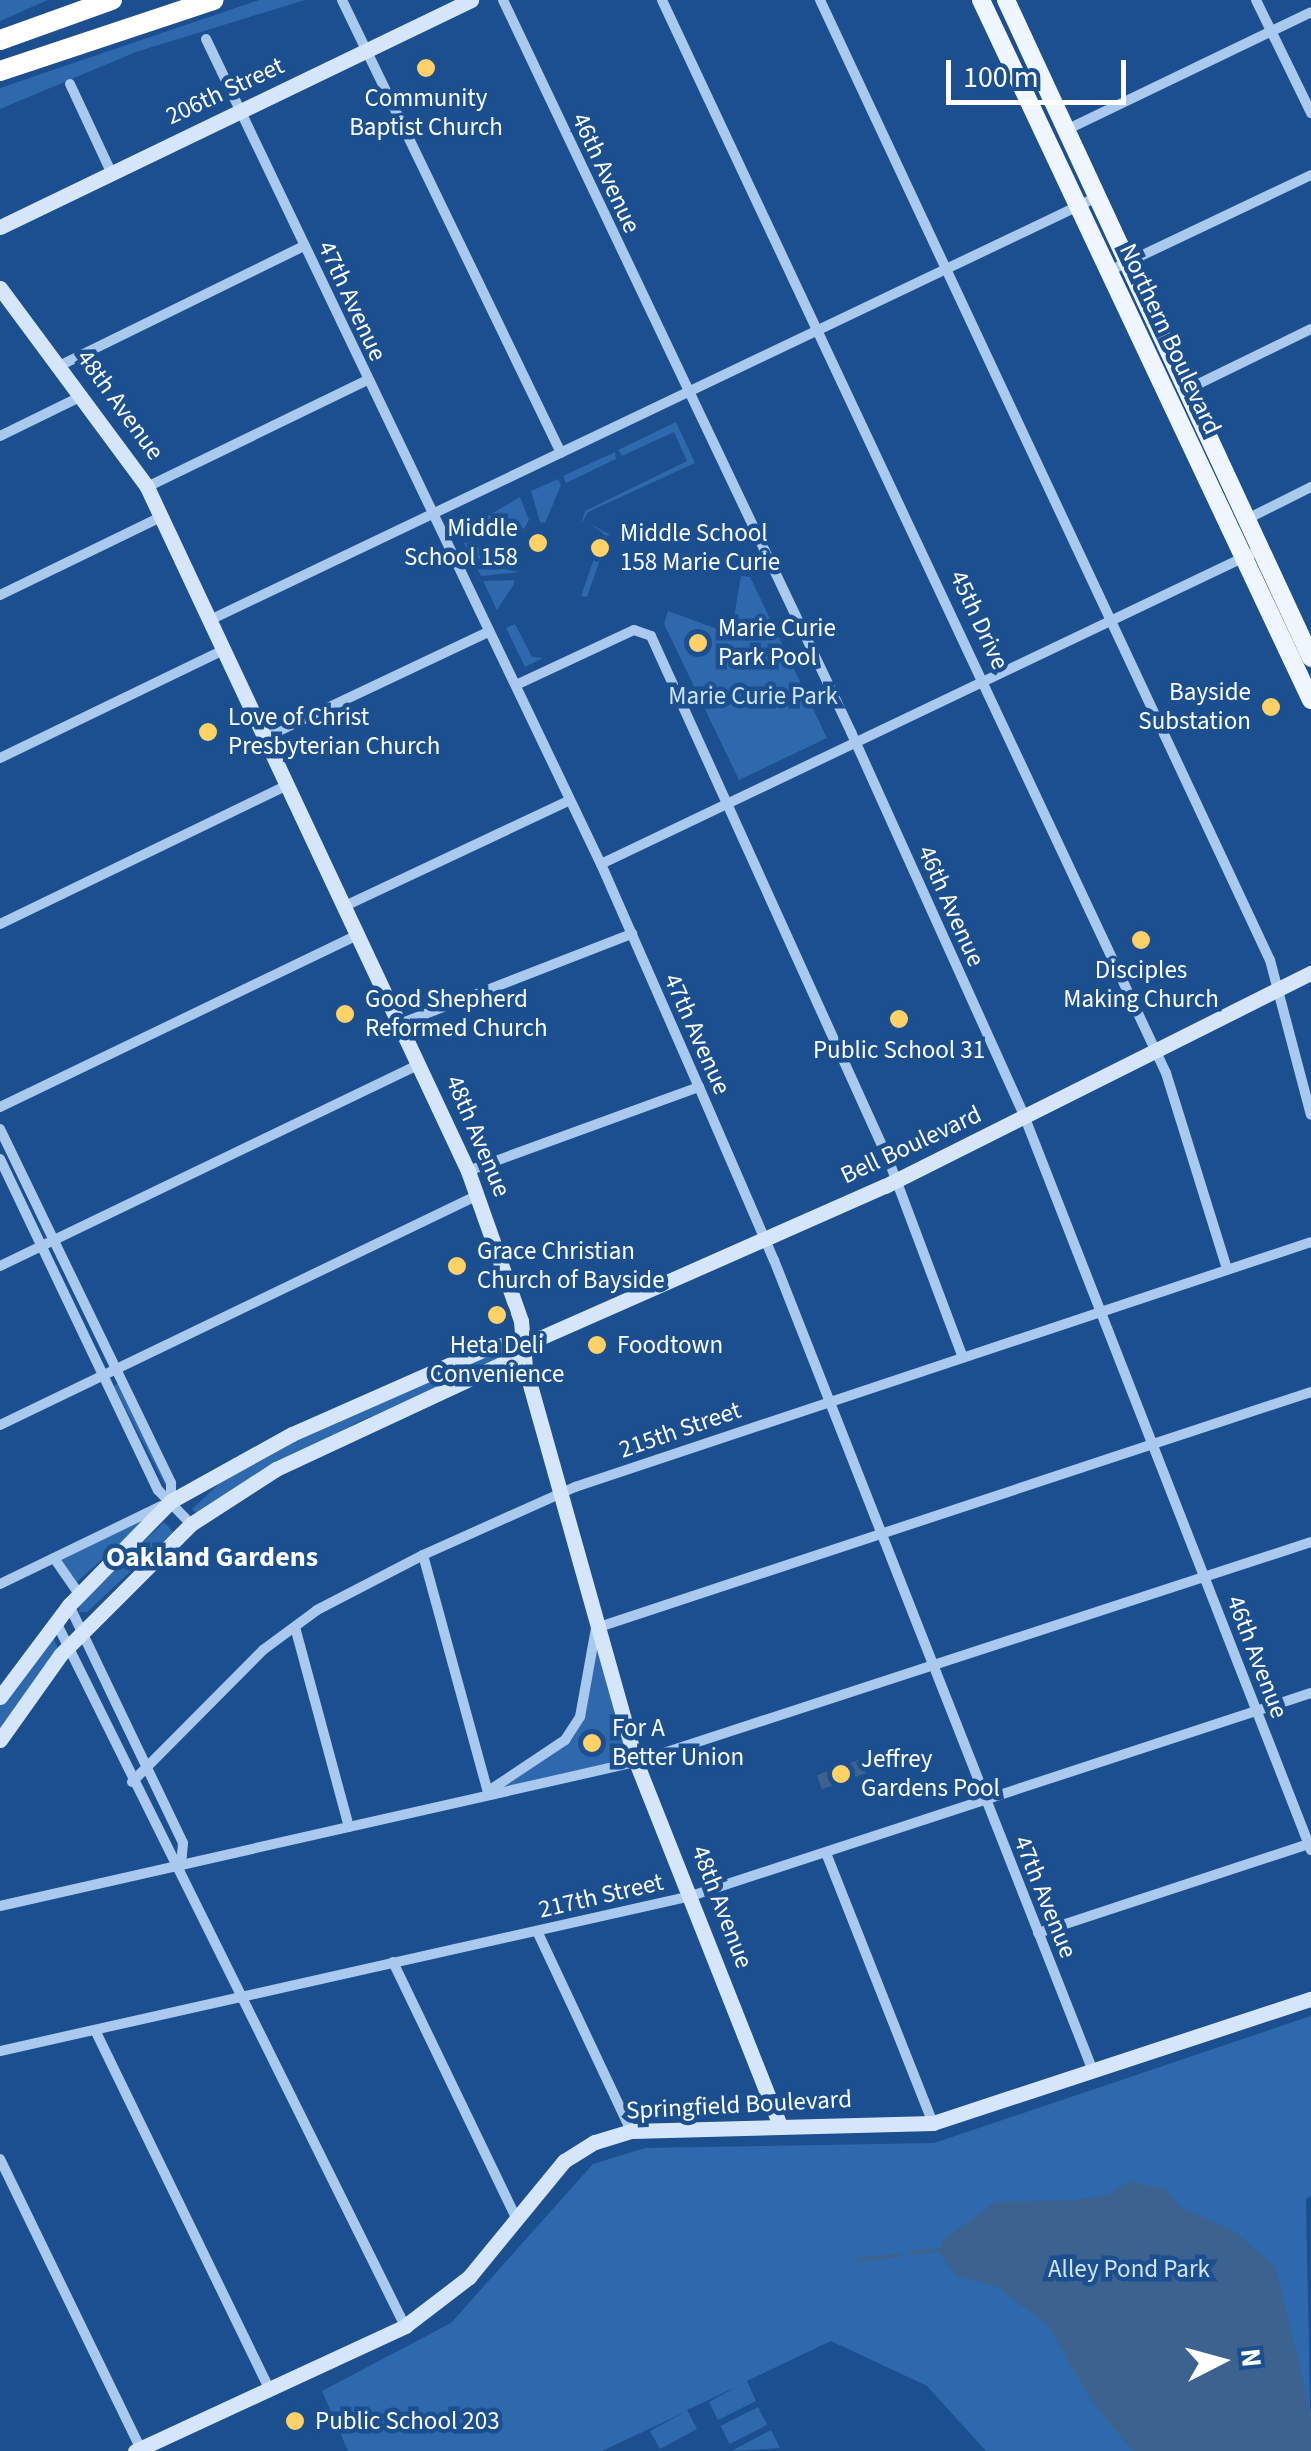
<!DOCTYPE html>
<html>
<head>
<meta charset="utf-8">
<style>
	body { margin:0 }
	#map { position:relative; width:1311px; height:2451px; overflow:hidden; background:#1b4f8f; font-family:"Source Sans 3",sans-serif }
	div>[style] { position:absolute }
	.green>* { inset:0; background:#2e69ad; transform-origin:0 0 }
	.water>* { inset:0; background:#3c6290; transform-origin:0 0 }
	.stream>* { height:4px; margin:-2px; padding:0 2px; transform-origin:2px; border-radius:2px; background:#3c6290 }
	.street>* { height:10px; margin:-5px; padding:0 5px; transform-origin:5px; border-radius:5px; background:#a9c9ee }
	.secondary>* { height:15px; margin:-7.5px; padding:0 7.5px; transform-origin:7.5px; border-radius:7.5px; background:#d6e6fa }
	.primary>* { height:18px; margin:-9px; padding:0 9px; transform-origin:9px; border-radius:9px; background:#f0f6ff }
	.highway>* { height:20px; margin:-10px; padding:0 10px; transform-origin:10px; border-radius:10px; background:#fff }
	.dots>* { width:28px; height:28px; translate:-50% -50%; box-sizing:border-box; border:5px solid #1b4f8f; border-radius:50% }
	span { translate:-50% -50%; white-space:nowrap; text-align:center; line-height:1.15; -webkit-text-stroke:9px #1b4f8f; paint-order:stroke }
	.street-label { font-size:25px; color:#fff }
	.poi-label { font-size:25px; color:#fff }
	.right { translate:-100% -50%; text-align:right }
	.left { translate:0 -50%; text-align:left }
	.park-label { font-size:25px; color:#cfe3fa }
	.neighbourhood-label { font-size:28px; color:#fff; font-weight:700 }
	.north { position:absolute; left:1171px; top:2311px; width:100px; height:100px; -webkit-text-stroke:8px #1b4f8f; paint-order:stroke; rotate:84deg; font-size:28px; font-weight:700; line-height:40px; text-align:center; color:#fff }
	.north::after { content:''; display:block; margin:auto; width:35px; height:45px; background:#fff; clip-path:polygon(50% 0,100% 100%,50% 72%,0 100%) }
	.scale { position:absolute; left:946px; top:60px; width:180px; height:45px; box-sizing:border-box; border:5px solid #fff; border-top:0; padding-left:12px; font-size:30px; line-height:35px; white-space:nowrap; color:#fff; -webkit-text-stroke:8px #1b4f8f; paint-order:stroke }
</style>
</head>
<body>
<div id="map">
	<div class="green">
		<div style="clip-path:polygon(0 0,48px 0,0 21px)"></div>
		<div style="clip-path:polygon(259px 0,305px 0,136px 52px,0 109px,0 88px)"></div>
		<div style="clip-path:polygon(676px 422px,695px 463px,588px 512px,581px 524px,585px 511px,687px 461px,674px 432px,622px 456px,618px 450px)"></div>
		<div style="clip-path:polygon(615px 452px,616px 459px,566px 483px,563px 476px)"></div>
		<div style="clip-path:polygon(558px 479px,561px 485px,545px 523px,540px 522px,531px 491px)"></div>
		<div style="clip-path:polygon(520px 497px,529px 520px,524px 529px,501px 513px,486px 531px,469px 527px)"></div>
		<div style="clip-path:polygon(590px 524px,609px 534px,587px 597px,581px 596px,603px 533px)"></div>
		<div style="clip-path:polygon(470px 542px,480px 549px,480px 565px,520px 572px,481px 576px,464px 543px)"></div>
		<div style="clip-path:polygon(741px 576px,750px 577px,827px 738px,739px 780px,664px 624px,668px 611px,731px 634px)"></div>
		<div style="clip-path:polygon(514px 580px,514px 584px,497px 610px,483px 581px)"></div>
		<div style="clip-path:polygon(515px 624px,532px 657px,543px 658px,525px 667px,506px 628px)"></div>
		<div style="clip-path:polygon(504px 1350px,502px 1360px,356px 1423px,196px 1513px,192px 1509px,222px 1481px,311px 1430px)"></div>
		<div style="clip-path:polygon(119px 1383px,167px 1484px,165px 1485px,114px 1386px)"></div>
		<div style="clip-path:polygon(147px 1519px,77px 1582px,60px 1559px)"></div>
		<div style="clip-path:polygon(164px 1522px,173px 1532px,87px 1612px,79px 1612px,79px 1603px)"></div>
		<div style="clip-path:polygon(596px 1628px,636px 1762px,488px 1792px,548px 1752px,580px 1717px)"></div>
		<div style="clip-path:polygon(53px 1638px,58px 1647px,0 1728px,0 1705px)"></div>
		<div style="clip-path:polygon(1311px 2016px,1311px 2196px,1306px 2199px,1311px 2451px,986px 2451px,927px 2386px,831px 2341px,747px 2381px,756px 2401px,718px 2420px,709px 2402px,736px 2387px,687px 2410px,697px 2429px,660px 2449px,650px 2431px,685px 2412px,602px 2451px,348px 2451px,322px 2391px,451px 2323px,593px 2164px,645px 2148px,934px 2143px)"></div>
		<div style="left:758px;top:2407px;width:20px;height:42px;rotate:63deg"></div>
		<div style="clip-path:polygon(771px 2430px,780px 2448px,734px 2451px,733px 2450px)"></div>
	</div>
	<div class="water">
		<div style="left:861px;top:1759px;width:15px;height:47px;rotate:70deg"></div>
		<div style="clip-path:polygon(1130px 2181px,1165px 2189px,1182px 2208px,1234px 2231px,1275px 2266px,1311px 2413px,1311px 2451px,1132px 2451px,1093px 2403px,1048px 2326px,997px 2287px,955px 2275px,939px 2252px,944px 2239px,995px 2202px,1072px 2200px,1110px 2194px)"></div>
	</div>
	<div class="stream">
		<div style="left:912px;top:2253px;width:28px;rotate:-6deg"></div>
		<div style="left:856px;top:2260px;width:44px;rotate:-6.5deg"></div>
	</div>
	<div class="street">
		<div style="left:342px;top:0;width:503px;rotate:64.2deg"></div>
		<div style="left:503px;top:0;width:811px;rotate:64.57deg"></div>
		<div style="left:851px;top:732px;width:423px;rotate:65.7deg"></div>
		<div style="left:1025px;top:1118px;width:786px;rotate:68.66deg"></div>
		<div style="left:662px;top:0;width:1185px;rotate:64.84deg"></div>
		<div style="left:1166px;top:1073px;width:205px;rotate:72.7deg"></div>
		<div style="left:820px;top:0;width:1060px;rotate:64.89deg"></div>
		<div style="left:1270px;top:960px;width:160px;rotate:75.2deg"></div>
		<div style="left:1256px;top:0;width:126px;rotate:64deg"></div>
		<div style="left:206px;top:39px;width:915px;rotate:64.42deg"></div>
		<div style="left:601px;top:864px;width:244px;rotate:66.3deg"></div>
		<div style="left:699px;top:1087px;width:189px;rotate:66.6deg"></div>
		<div style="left:774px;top:1260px;width:871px;rotate:68.53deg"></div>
		<div style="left:70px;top:84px;width:97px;rotate:65deg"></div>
		<div style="left:1064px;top:131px;width:274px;rotate:-25.7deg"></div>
		<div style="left:1109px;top:271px;width:224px;rotate:-25.4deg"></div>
		<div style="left:61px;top:365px;width:271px;rotate:-26.1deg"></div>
		<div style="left:1186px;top:390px;width:139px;rotate:-26deg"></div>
		<div style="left:0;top:436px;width:91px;rotate:-26deg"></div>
		<div style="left:147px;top:487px;width:245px;rotate:-25.9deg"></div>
		<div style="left:1245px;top:520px;width:74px;rotate:-26.6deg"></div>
		<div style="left:0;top:595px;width:181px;rotate:-25.9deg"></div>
		<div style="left:212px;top:619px;width:980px;rotate:-25.49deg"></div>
		<div style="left:516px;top:685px;width:130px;rotate:-25deg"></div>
		<div style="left:634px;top:630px;width:18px;rotate:19deg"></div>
		<div style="left:651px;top:636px;width:576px;rotate:65.61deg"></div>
		<div style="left:889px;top:1161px;width:210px;rotate:69.4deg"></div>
		<div style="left:266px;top:737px;width:246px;rotate:-25.3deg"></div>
		<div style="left:0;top:758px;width:250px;rotate:-25.8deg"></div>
		<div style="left:601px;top:864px;width:731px;rotate:-25.51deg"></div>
		<div style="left:345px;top:906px;width:246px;rotate:-25.2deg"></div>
		<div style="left:0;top:924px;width:321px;rotate:-25.8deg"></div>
		<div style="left:402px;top:1023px;width:247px;rotate:-21.2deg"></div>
		<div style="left:0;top:1107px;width:399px;rotate:-25.7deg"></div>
		<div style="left:0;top:1129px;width:393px;rotate:64.2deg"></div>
		<div style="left:171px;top:1483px;width:18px;rotate:90deg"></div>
		<div style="left:0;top:1159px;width:367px;rotate:64.5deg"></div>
		<div style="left:158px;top:1490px;width:47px;rotate:45.9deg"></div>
		<div style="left:468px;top:1171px;width:246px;rotate:-20deg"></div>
		<div style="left:0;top:1266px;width:466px;rotate:-25.7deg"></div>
		<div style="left:0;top:1425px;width:530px;rotate:-25.7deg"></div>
		<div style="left:423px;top:1555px;width:246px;rotate:74.7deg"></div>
		<div style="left:54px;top:1558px;width:44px;rotate:55.2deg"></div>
		<div style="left:0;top:1584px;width:179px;rotate:-25.8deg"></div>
		<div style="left:69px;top:1605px;width:264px;rotate:64.4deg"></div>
		<div style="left:183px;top:1843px;width:23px;rotate:95deg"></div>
		<div style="left:56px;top:1622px;width:786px;rotate:63.63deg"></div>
		<div style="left:295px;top:1627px;width:207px;rotate:74.9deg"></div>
		<div style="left:132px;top:1782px;width:186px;rotate:-45.2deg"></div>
		<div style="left:263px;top:1650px;width:67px;rotate:-36.5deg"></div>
		<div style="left:317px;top:1610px;width:119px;rotate:-27.4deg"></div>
		<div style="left:423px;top:1555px;width:167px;rotate:-24.1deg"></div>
		<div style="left:575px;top:1487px;width:776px;rotate:-18.41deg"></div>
		<div style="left:493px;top:1788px;width:87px;rotate:-33.7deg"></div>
		<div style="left:565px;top:1740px;width:27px;rotate:-57deg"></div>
		<div style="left:580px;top:1717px;width:90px;rotate:-79.8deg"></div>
		<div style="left:596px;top:1628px;width:753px;rotate:-18.27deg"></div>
		<div style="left:826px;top:1853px;width:290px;rotate:68.4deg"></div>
		<div style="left:0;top:1906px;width:652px;rotate:-12.76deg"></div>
		<div style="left:636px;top:1762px;width:710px;rotate:-18.05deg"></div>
		<div style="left:537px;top:1931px;width:221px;rotate:64.8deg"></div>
		<div style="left:1038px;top:1933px;width:287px;rotate:-18.2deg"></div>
		<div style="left:393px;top:1962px;width:282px;rotate:64.3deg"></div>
		<div style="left:95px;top:2030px;width:399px;rotate:64.1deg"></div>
		<div style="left:0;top:2051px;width:708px;rotate:-12.64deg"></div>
		<div style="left:691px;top:1896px;width:652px;rotate:-18.13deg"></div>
		<div style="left:0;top:2159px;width:320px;rotate:64.1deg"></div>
	</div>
	<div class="secondary">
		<div style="left:0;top:227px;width:523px;rotate:-25.73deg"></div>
		<div style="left:0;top:288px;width:247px;rotate:53.5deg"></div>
		<div style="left:147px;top:487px;width:756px;rotate:64.86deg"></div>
		<div style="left:468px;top:1171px;width:159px;rotate:70.5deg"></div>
		<div style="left:521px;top:1321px;width:46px;rotate:85deg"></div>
		<div style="left:525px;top:1367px;width:410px;rotate:74.3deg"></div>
		<div style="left:636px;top:1762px;width:391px;rotate:68.4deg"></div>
		<div style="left:0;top:1697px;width:115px;rotate:-53.1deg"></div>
		<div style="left:69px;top:1605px;width:146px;rotate:-45.6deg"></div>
		<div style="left:171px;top:1501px;width:138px;rotate:-29deg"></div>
		<div style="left:292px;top:1434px;width:213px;rotate:-23.8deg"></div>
		<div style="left:487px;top:1348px;width:56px;rotate:-11.3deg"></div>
		<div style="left:542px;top:1337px;width:375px;rotate:-23.8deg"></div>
		<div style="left:885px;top:1186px;width:476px;rotate:-26.6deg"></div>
		<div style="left:0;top:1740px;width:105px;rotate:-54.7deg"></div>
		<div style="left:61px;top:1654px;width:184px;rotate:-45deg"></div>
		<div style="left:191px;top:1524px;width:101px;rotate:-32.9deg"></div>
		<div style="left:276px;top:1469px;width:256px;rotate:-25deg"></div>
		<div style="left:508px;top:1361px;width:23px;rotate:-49deg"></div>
		<div style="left:135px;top:2451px;width:298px;rotate:-24.8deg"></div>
		<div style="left:405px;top:2326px;width:81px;rotate:-37.4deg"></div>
		<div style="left:469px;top:2277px;width:150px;rotate:-50.7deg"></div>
		<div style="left:564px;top:2161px;width:36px;rotate:-32deg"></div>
		<div style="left:595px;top:2142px;width:38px;rotate:-17deg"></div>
		<div style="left:631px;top:2131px;width:302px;rotate:-1.5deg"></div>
		<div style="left:933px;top:2123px;width:398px;rotate:-18.2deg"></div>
	</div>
	<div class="primary">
		<div style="left:981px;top:0;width:774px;rotate:64.76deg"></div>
		<div style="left:1006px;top:0;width:725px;rotate:65.13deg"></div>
	</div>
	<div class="highway">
		<div style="left:0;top:40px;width:119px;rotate:-19.7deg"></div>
		<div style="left:0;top:71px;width:225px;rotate:-18.4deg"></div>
	</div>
	<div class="dots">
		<div style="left:426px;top:68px;background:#ffd166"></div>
		<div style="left:538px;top:543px;background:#ffd166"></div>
		<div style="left:600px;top:548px;background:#ffd166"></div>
		<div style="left:698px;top:643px;background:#ffd166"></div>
		<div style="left:1271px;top:707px;background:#ffd166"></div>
		<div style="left:208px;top:732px;background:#ffd166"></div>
		<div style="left:1141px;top:940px;background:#ffd166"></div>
		<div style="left:345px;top:1014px;background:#ffd166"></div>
		<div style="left:899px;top:1019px;background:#ffd166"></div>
		<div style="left:457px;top:1266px;background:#ffd166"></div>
		<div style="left:497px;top:1315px;background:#ffd166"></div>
		<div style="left:597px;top:1345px;background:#ffd166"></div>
		<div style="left:592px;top:1743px;background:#ffd166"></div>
		<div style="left:841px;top:1774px;background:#ffd166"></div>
		<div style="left:295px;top:2421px;background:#ffd166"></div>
	</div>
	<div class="street-label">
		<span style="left:225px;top:91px;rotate:-25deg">206th Street</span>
		<span style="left:606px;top:173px;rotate:65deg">46th Avenue</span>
		<span style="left:352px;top:301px;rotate:65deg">47th Avenue</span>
		<span style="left:1170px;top:339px;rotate:65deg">Northern Boulevard</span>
		<span style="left:120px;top:405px;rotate:54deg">48th Avenue</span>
		<span style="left:979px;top:620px;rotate:65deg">45th Drive</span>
		<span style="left:951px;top:906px;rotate:66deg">46th Avenue</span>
		<span style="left:697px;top:1034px;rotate:66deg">47th Avenue</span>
		<span style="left:478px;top:1136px;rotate:67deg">48th Avenue</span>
		<span style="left:911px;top:1145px;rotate:-25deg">Bell Boulevard</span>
		<span style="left:680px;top:1430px;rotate:-19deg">215th Street</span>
		<span style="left:1257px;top:1657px;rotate:69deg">46th Avenue</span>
		<span style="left:601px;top:1896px;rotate:-13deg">217th Street</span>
		<span style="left:1045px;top:1897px;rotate:68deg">47th Avenue</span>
		<span style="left:722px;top:1907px;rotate:69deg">48th Avenue</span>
		<span style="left:739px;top:2105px;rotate:-3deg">Springfield Boulevard</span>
	</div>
	<div class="poi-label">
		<span style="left:426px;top:113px">Community<br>Baptist Church</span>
		<span class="right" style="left:518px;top:543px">Middle<br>School 158</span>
		<span class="left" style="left:620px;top:548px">Middle School<br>158 Marie Curie</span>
		<span class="left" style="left:718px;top:643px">Marie Curie<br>Park Pool</span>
		<span class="right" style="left:1251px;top:707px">Bayside<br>Substation</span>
		<span class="left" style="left:228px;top:732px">Love of Christ<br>Presbyterian Church</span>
		<span style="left:1141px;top:985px">Disciples<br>Making Church</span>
		<span class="left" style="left:365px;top:1014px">Good Shepherd<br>Reformed Church</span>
		<span style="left:899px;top:1050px">Public School 31</span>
		<span class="left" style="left:477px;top:1266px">Grace Christian<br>Church of Bayside</span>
		<span class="left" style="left:617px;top:1345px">Foodtown</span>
		<span style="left:497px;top:1360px">Heta Deli<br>Convenience</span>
		<span class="left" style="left:612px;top:1743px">For A<br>Better Union</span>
		<span class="left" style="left:861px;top:1774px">Jeffrey<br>Gardens Pool</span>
		<span class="left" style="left:315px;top:2421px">Public School 203</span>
	</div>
	<div class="park-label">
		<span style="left:753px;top:696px">Marie Curie Park</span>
		<span style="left:1129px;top:2269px">Alley Pond Park</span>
	</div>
	<div class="neighbourhood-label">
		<span style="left:212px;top:1557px">Oakland Gardens</span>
	</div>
	<div class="north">N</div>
	<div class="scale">100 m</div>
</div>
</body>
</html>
